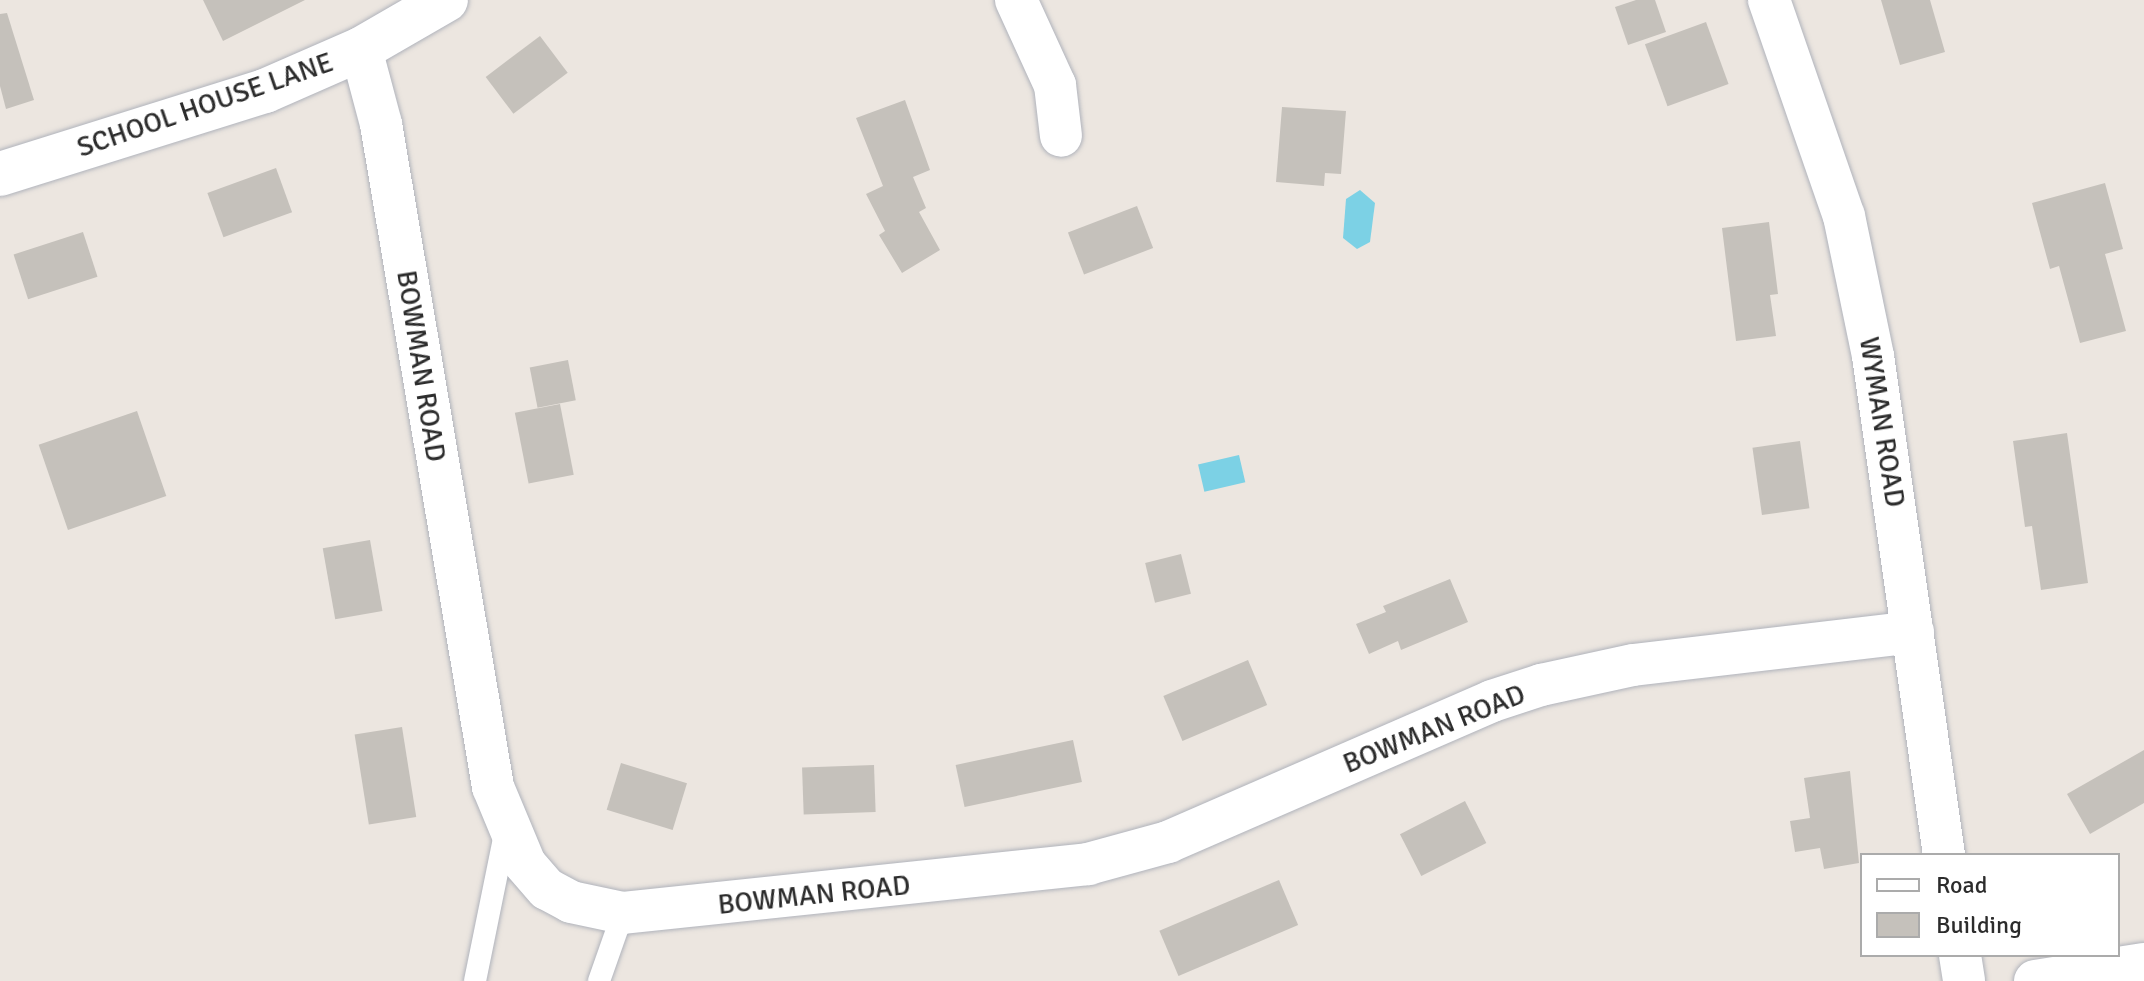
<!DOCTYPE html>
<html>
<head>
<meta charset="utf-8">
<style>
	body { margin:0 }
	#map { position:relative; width:2144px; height:981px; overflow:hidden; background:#ece6e0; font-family:Signika,sans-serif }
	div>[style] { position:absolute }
	.water>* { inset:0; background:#7cd1e5; transform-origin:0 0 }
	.building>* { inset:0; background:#c5c1bb; transform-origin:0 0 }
	.roads { filter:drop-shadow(0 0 2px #b0b3bb) drop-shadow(0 0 2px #b0b3bb) }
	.lane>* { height:22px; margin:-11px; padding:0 11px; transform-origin:11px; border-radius:11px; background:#fff }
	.street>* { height:42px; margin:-21px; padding:0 21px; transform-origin:21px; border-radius:21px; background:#fff }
	.secondary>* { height:44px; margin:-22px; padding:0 22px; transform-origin:22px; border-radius:22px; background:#fff }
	span { translate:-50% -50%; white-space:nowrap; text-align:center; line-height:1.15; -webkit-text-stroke:6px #fff; paint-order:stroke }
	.street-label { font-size:28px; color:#2c2c2c }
	.legend { position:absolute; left:1860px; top:853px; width:260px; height:104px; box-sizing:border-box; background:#fff; border:2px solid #ababab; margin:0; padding:10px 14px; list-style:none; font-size:24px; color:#2c2c2c }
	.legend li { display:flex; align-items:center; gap:16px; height:40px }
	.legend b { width:40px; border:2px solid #ababab }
</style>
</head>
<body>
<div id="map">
	<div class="water">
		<div style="clip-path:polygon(1360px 190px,1375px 203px,1370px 242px,1357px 249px,1343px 238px,1346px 199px)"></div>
		<div style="left:1239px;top:455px;width:28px;height:42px;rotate:77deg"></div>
	</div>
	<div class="building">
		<div style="clip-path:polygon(203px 0,305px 0,223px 41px)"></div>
		<div style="clip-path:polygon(1636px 0,1655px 0,1666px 32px,1628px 45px,1615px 7px)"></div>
		<div style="clip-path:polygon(1881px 0,1930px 0,1945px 52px,1900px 65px)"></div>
		<div style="clip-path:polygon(7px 13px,34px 100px,6px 109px,0 86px,0 14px)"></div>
		<div style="left:1706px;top:22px;width:66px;height:65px;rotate:70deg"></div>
		<div style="left:540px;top:36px;width:46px;height:68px;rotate:53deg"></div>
		<div style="clip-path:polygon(905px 100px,930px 170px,913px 177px,926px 208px,919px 212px,940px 250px,902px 273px,879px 235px,885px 231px,866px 194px,883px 186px,856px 118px)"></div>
		<div style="clip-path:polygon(1282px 107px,1346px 111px,1341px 174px,1325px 173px,1324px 186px,1276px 182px)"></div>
		<div style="left:276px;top:168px;width:47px;height:73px;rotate:70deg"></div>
		<div style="clip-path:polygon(2105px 183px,2123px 249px,2105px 254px,2126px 331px,2080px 343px,2059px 266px,2050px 269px,2032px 203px)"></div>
		<div style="left:1137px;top:206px;width:45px;height:74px;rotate:69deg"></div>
		<div style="clip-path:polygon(1769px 222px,1778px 294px,1770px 295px,1776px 336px,1736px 341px,1722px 228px)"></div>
		<div style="left:83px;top:232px;width:47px;height:73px;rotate:72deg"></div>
		<div style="left:568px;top:360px;width:41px;height:39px;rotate:79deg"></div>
		<div style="left:560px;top:404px;width:72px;height:46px;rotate:79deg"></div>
		<div style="left:137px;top:411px;width:90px;height:104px;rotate:71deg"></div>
		<div style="clip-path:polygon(2067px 433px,2088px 583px,2041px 590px,2032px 526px,2025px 527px,2013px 441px)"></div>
		<div style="left:1800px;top:441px;width:68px;height:48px;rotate:82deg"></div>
		<div style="left:370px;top:540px;width:72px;height:48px;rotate:80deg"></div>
		<div style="left:1181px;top:554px;width:41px;height:37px;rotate:76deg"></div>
		<div style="clip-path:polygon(1450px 579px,1468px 622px,1401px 650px,1398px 641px,1369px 654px,1356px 624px,1386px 612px,1383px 606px)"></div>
		<div style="left:1248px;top:660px;width:49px;height:92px;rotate:67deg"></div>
		<div style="left:402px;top:727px;width:91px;height:48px;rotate:81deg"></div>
		<div style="left:1073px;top:740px;width:43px;height:120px;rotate:78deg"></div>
		<div style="clip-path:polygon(2144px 750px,2144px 803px,2090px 834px,2067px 794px)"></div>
		<div style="left:621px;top:763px;width:69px;height:49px;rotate:17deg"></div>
		<div style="left:874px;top:765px;width:47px;height:72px;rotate:88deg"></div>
		<div style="clip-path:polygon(1850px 771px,1859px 863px,1824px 869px,1820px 848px,1795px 852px,1790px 821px,1810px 818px,1804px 778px)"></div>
		<div style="left:1465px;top:801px;width:47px;height:73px;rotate:63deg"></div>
		<div style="left:1279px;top:880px;width:49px;height:130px;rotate:67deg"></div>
	</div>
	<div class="roads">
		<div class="lane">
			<div style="left:475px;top:981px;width:156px;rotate:-78.5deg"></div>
			<div style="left:599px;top:981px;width:72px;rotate:-70.6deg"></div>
		</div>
		<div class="street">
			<div style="left:1016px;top:0;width:94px;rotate:65.4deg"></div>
			<div style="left:1055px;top:85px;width:51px;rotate:83.3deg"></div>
			<div style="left:1769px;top:0;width:229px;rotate:70.9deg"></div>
			<div style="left:1844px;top:216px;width:143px;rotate:78.3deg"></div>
			<div style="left:1873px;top:356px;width:504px;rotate:81.9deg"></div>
			<div style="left:361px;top:49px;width:78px;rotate:75.1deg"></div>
			<div style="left:381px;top:124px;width:672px;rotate:80.41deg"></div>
			<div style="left:493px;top:787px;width:83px;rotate:67.4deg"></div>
			<div style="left:525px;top:864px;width:33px;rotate:49deg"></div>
			<div style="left:547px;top:889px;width:27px;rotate:28deg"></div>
			<div style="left:571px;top:902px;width:53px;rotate:11.9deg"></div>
			<div style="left:623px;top:913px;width:468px;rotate:-6deg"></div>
			<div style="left:1088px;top:864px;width:83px;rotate:-15.4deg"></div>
			<div style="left:1168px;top:842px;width:353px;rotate:-23.5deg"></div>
			<div style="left:1492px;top:701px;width:52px;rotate:-18.1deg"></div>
			<div style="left:1541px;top:685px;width:94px;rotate:-12.3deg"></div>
			<div style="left:1633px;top:665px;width:282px;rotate:-6.7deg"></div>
			<div style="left:1960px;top:955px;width:26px;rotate:81deg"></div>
			<div style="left:2035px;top:981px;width:110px;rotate:-8.9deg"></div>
		</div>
		<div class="secondary">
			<div style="left:0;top:174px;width:278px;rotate:-17.4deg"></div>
			<div style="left:265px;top:91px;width:105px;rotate:-23.6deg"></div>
			<div style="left:361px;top:49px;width:98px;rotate:-30deg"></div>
		</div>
	</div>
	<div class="street-label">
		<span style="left:205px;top:105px;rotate:-19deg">SCHOOL HOUSE LANE</span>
		<span style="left:421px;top:366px;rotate:81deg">BOWMAN ROAD</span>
		<span style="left:1882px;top:422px;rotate:81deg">WYMAN ROAD</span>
		<span style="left:1434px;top:729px;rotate:-22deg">BOWMAN ROAD</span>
		<span style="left:814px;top:895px;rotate:-6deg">BOWMAN ROAD</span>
	</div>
	<ul class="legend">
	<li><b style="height:10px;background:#fff"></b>Road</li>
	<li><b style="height:22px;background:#c5c1bb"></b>Building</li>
	</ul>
</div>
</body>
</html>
